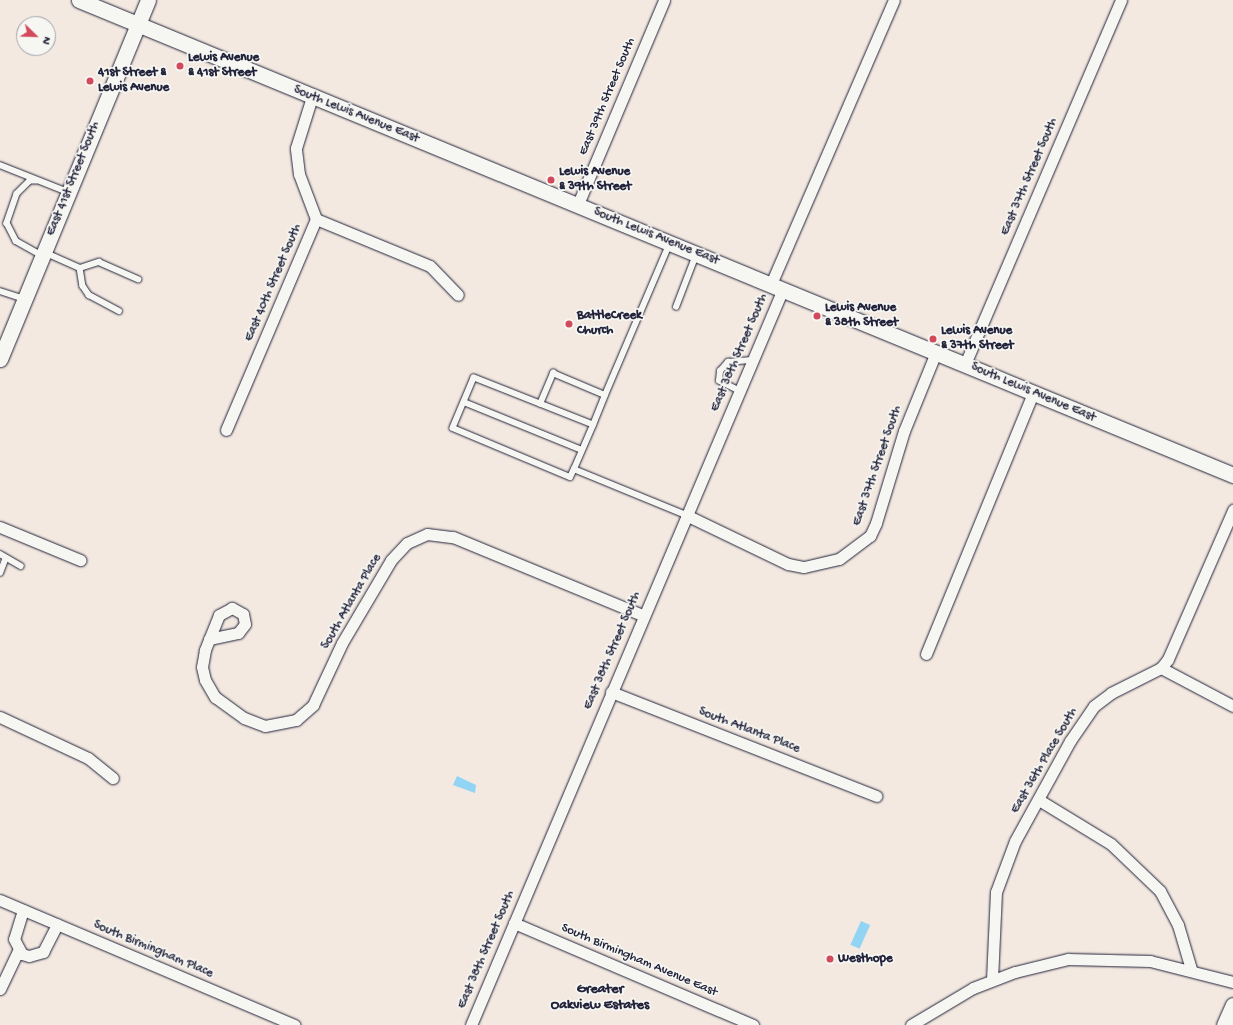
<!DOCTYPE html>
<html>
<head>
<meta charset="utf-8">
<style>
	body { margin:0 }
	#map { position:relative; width:1233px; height:1025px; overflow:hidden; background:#f3e9e0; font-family:"Gochi Hand",sans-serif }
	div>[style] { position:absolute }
	.water>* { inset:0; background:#92d4f4; transform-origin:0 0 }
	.roads { filter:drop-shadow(0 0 1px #22223b) drop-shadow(0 0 1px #22223b) }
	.lane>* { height:5.5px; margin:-2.75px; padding:0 2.75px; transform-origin:2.75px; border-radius:2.75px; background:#f6f6f2 }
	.street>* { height:11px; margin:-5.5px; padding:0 5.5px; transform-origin:5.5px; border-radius:5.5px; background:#f6f6f2 }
	.secondary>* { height:15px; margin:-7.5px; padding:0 7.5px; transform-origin:7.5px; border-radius:7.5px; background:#f6f6f2 }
	.dots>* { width:11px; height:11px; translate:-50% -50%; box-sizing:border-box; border:2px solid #f6f6f2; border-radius:50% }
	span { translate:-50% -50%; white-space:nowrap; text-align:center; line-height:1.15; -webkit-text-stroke:3.5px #f6f6f2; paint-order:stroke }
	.poi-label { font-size:13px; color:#22223b; font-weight:700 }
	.left { translate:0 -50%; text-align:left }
	.street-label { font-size:13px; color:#22223b }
	.neighbourhood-label { font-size:14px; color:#22223b; font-weight:700 }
	.north { position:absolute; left:16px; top:16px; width:40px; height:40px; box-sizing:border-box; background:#f6f6f2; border:1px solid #a1a1a9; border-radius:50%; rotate:113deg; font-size:11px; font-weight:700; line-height:16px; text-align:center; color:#22223b }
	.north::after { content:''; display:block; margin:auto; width:14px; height:18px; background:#d1495b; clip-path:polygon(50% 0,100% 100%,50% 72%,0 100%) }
</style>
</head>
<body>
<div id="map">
	<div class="water">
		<div style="clip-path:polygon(457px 776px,476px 785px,475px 793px,453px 785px)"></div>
		<div style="left:861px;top:921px;width:10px;height:26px;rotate:24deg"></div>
	</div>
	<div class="roads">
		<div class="lane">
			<div style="left:0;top:165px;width:73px;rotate:21.7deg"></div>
			<div style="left:37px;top:181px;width:7px;rotate:180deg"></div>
			<div style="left:30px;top:181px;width:18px;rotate:135deg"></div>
			<div style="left:17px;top:194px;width:31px;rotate:109deg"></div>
			<div style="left:7px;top:223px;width:20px;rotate:63deg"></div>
			<div style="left:16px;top:241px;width:29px;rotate:29deg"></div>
			<div style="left:44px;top:252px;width:39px;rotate:24deg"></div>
			<div style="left:80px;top:268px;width:20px;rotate:-18deg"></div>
			<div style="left:99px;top:262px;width:43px;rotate:23.6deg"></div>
			<div style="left:80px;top:268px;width:18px;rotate:81deg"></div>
			<div style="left:83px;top:286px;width:11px;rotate:56deg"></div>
			<div style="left:89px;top:295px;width:34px;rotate:28deg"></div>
			<div style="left:0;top:291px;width:25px;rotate:18deg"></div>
			<div style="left:676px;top:307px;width:56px;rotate:-69deg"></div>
			<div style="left:739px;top:391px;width:22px;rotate:-153deg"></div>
			<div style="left:719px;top:381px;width:10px;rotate:-84deg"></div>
			<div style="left:720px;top:371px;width:12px;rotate:-48deg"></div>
			<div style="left:728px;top:362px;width:24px;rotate:-5deg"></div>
			<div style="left:464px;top:402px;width:127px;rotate:22.1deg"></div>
			<div style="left:540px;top:404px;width:34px;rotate:-67deg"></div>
			<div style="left:553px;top:373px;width:56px;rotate:22.9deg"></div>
			<div style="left:593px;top:425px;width:128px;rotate:-158.4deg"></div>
			<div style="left:474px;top:378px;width:54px;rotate:112.8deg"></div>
			<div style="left:453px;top:428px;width:127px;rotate:22.7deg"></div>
			<div style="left:570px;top:477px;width:9px;rotate:-63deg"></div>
			<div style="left:574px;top:469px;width:48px;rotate:-66.6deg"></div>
			<div style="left:593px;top:425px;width:32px;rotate:-68deg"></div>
			<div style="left:605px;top:395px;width:163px;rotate:-66.9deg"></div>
			<div style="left:574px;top:469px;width:121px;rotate:22.3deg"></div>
			<div style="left:0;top:554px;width:24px;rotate:30deg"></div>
			<div style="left:0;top:573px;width:14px;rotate:-69deg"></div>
		</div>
		<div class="street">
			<div style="left:578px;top:204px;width:221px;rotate:-67.1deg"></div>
			<div style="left:316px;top:219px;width:123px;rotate:22.4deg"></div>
			<div style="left:430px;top:266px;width:40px;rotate:46deg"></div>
			<div style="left:771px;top:284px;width:309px;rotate:-66.6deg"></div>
			<div style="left:965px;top:364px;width:396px;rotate:-66.8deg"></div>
			<div style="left:226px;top:430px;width:229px;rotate:-66.9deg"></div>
			<div style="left:316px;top:219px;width:48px;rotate:-110.7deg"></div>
			<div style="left:299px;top:174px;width:26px;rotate:-97deg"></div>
			<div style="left:296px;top:148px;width:53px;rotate:-72.6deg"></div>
			<div style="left:686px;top:515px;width:113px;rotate:25.7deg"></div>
			<div style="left:788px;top:564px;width:16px;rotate:11deg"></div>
			<div style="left:804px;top:567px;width:36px;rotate:-13deg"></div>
			<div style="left:839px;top:559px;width:39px;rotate:-37deg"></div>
			<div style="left:870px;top:536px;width:14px;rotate:-65deg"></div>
			<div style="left:876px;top:523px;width:96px;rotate:-73.1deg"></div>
			<div style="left:904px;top:431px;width:85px;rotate:-67.9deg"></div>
			<div style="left:0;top:527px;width:87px;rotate:22.4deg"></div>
			<div style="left:209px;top:639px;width:30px;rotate:-12deg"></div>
			<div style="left:238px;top:633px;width:11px;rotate:-52deg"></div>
			<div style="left:245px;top:624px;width:10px;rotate:-101deg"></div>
			<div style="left:243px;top:614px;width:13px;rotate:-151deg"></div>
			<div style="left:232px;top:608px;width:15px;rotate:152deg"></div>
			<div style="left:219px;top:615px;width:38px;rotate:112deg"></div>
			<div style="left:205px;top:650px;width:17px;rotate:100deg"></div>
			<div style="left:202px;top:667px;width:13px;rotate:77deg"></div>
			<div style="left:205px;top:680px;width:20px;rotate:60deg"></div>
			<div style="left:215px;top:697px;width:36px;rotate:36deg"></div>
			<div style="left:244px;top:718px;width:22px;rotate:21deg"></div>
			<div style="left:265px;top:726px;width:32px;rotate:-11deg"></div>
			<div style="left:296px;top:720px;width:23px;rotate:-41deg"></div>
			<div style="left:313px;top:705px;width:68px;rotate:-64.9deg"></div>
			<div style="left:342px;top:643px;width:96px;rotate:-59.4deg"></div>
			<div style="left:391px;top:560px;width:23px;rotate:-47deg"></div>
			<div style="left:407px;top:543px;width:22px;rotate:-24deg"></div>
			<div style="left:427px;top:534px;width:26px;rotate:7deg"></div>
			<div style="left:453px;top:537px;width:204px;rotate:22.4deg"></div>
			<div style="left:926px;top:654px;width:282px;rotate:-67.7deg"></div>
			<div style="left:1161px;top:668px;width:81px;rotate:27.8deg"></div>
			<div style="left:611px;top:692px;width:285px;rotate:21.4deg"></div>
			<div style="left:0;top:717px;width:97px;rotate:25deg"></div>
			<div style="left:88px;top:758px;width:32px;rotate:39deg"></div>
			<div style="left:1039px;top:800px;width:84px;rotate:31.4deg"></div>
			<div style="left:1111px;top:844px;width:68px;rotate:43.8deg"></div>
			<div style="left:1160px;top:891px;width:38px;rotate:62deg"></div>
			<div style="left:1178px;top:925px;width:46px;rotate:73.5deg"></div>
			<div style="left:0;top:900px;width:320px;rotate:23deg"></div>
			<div style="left:23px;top:910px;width:30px;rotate:107deg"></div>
			<div style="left:14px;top:939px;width:17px;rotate:62deg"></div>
			<div style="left:22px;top:954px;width:7px;rotate:16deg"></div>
			<div style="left:29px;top:956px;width:15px;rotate:-16deg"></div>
			<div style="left:43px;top:952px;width:31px;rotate:-63deg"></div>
			<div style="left:514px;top:923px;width:260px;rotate:23.1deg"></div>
			<div style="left:992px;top:980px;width:88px;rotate:-87.4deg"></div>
			<div style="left:996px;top:892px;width:54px;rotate:-69.6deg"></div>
			<div style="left:1015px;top:841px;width:114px;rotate:-61.2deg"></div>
			<div style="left:1070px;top:741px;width:42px;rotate:-55.6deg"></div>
			<div style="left:1094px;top:706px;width:21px;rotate:-37deg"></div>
			<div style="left:1111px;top:693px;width:56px;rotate:-26.6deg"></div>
			<div style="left:1161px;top:668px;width:11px;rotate:-52deg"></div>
			<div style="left:1168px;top:659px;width:163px;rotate:-66.4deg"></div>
			<div style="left:0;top:989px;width:42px;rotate:-64.7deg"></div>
			<div style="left:471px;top:1025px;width:799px;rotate:-67.03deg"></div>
			<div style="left:911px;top:1025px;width:72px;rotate:-30.8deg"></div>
			<div style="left:973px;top:988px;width:45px;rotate:-20.9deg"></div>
			<div style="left:1015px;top:972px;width:55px;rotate:-13.8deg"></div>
			<div style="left:1068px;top:959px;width:82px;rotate:1.4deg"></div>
			<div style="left:1150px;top:961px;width:86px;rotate:14.2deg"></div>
		</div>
		<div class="secondary">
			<div style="left:79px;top:0;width:1248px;rotate:22.37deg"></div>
			<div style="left:0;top:359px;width:388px;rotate:-67.6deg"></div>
			<div style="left:1224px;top:1025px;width:22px;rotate:-66deg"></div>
		</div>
	</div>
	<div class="dots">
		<div style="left:180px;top:66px;background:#d1495b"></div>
		<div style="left:90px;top:81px;background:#d1495b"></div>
		<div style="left:551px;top:180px;background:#d1495b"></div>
		<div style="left:817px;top:316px;background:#d1495b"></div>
		<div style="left:569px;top:324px;background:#d1495b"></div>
		<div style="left:933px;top:339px;background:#d1495b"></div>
		<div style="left:830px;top:959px;background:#d1495b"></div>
	</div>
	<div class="poi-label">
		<span class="left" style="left:188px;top:66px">Lewis Avenue<br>&amp; 41st Street</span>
		<span class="left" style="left:98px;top:81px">41st Street &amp;<br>Lewis Avenue</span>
		<span class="left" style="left:559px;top:180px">Lewis Avenue<br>&amp; 39th Street</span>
		<span class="left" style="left:825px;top:316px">Lewis Avenue<br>&amp; 38th Street</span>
		<span class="left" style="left:577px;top:324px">BattleCreek<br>Church</span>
		<span class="left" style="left:941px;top:339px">Lewis Avenue<br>&amp; 37th Street</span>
		<span class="left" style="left:838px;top:959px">Westhope</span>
	</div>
	<div class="street-label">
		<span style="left:608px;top:97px;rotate:-67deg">East 39th Street South</span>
		<span style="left:356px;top:115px;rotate:22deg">South Lewis Avenue East</span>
		<span style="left:1030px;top:177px;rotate:-67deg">East 37th Street South</span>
		<span style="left:74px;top:179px;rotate:-68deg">East 41st Street South</span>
		<span style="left:656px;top:237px;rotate:22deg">South Lewis Avenue East</span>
		<span style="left:274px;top:283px;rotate:-67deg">East 40th Street South</span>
		<span style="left:740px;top:353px;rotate:-67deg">East 38th Street South</span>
		<span style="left:1033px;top:393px;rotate:23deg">South Lewis Avenue East</span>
		<span style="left:878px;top:466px;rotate:-71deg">East 37th Street South</span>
		<span style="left:352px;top:602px;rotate:-60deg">South Atlanta Place</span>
		<span style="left:613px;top:651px;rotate:-67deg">East 38th Street South</span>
		<span style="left:749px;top:731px;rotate:21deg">South Atlanta Place</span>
		<span style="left:1045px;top:761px;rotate:-60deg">East 36th Place South</span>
		<span style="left:153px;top:950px;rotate:23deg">South Birmingham Place</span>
		<span style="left:487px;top:950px;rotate:-67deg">East 38th Street South</span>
		<span style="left:639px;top:961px;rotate:23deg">South Birmingham Avenue East</span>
	</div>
	<div class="neighbourhood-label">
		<span style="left:600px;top:998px">Greater<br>Oakview Estates</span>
	</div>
	<div class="north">N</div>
</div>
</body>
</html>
